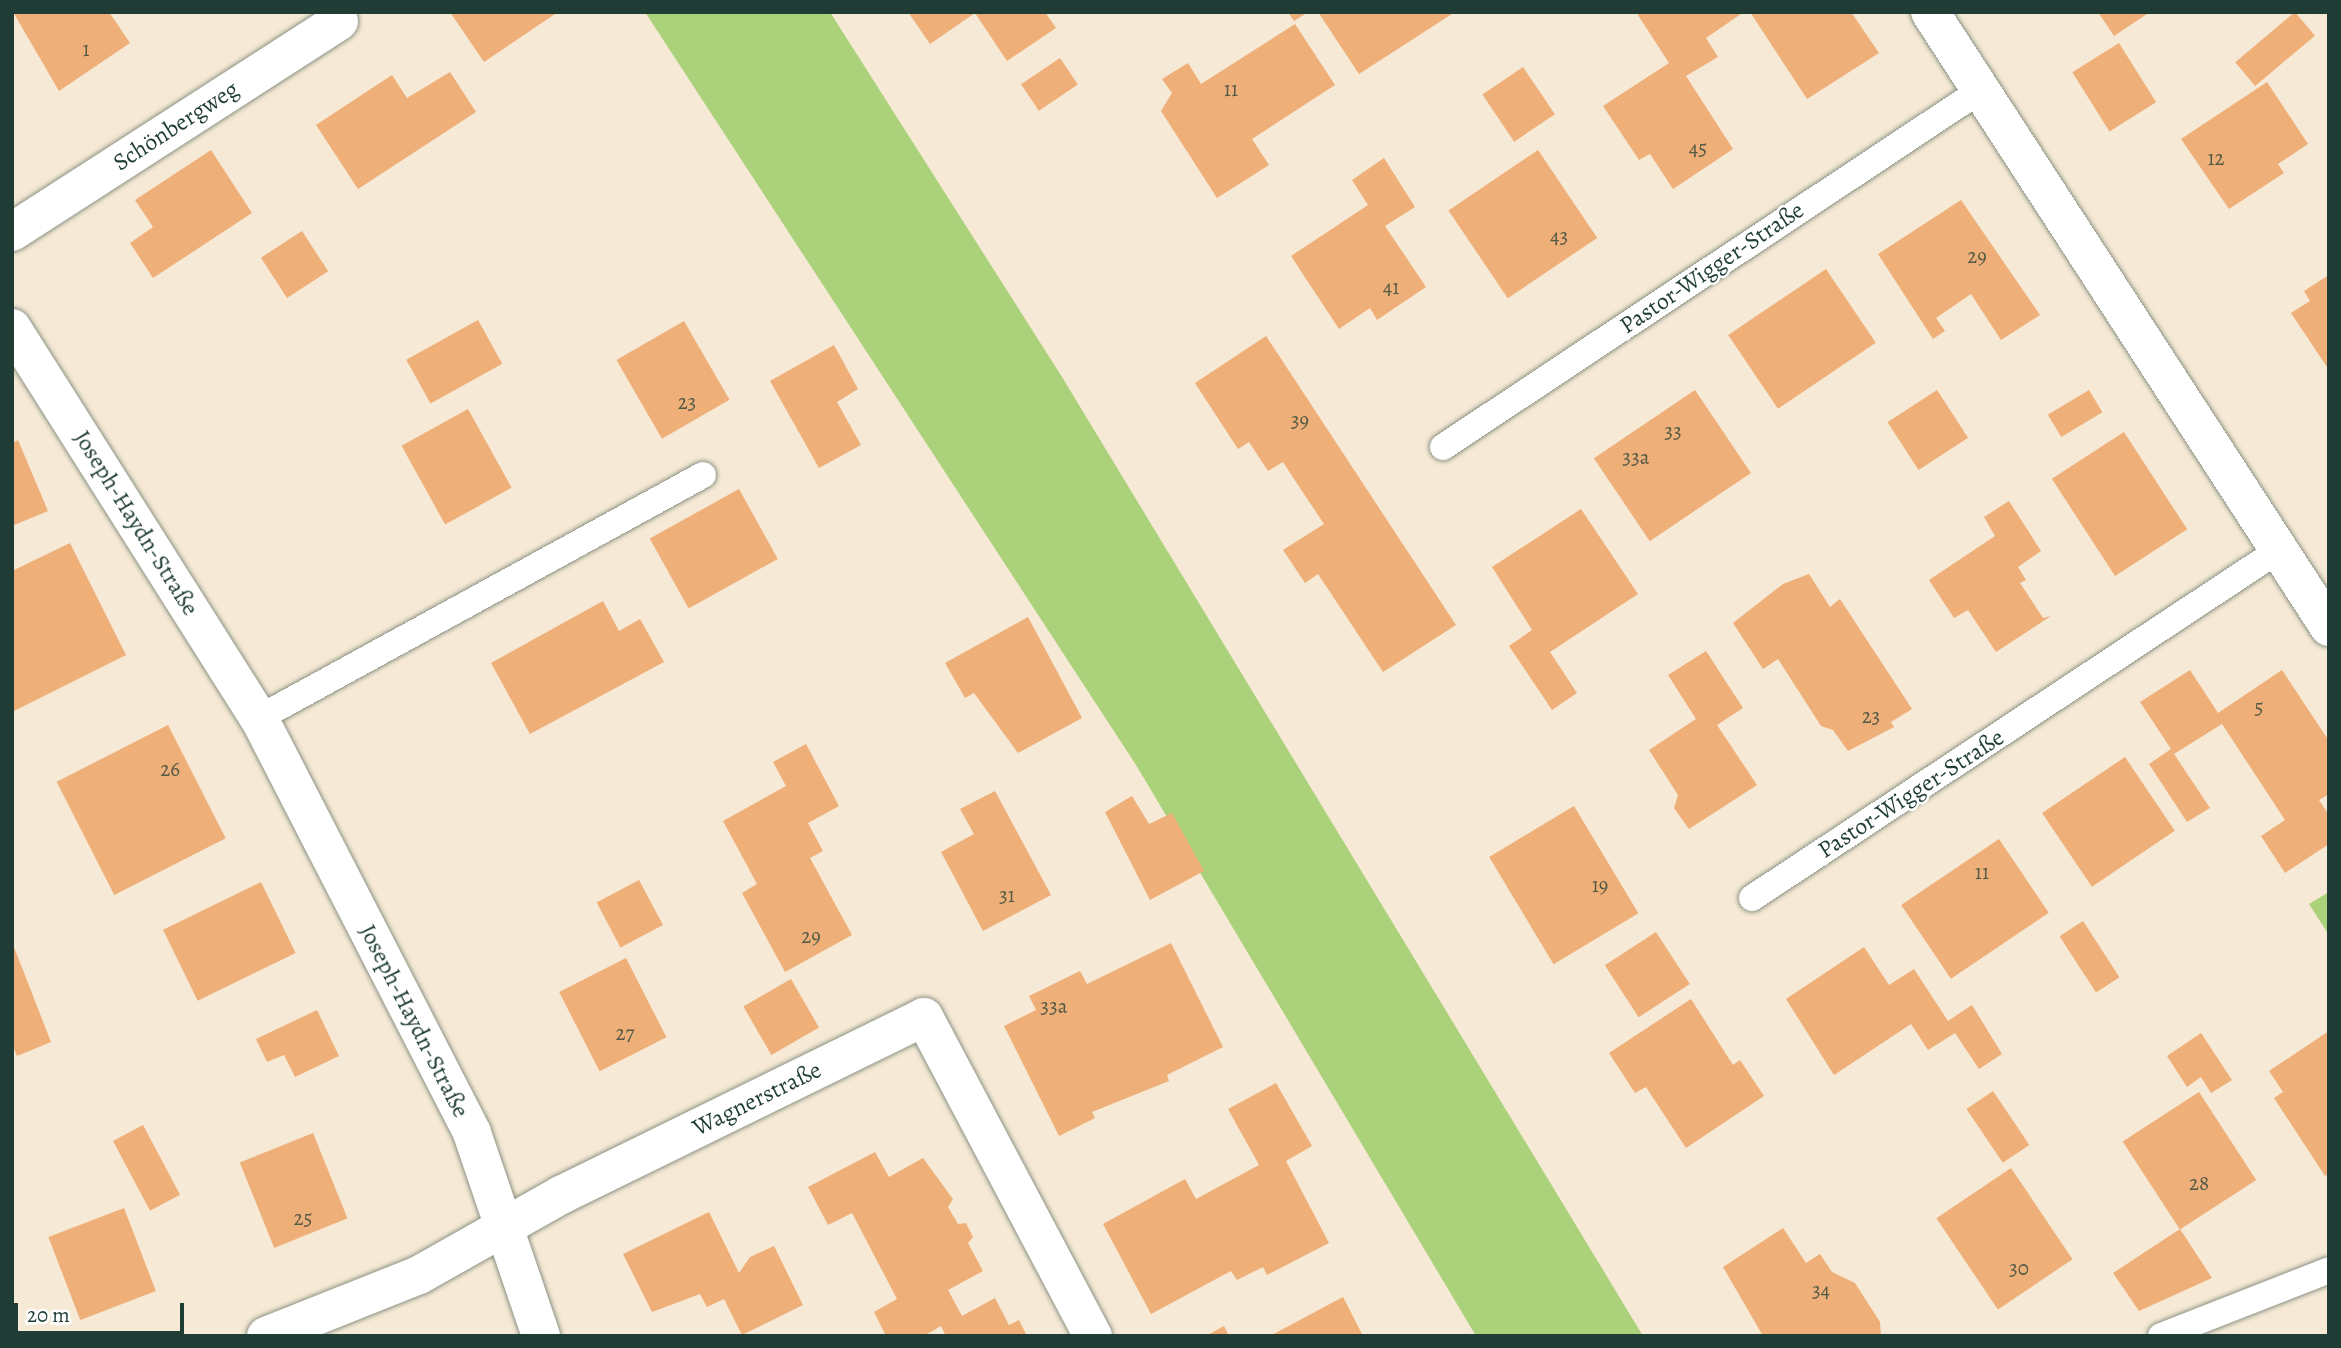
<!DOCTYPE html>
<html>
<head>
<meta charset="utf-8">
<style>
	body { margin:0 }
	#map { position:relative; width:2341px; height:1348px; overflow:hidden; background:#f6e9d5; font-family:Alegreya,serif }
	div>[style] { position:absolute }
	.green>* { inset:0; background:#abd17a }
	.building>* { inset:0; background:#efaf79; transform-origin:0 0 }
	.roads { filter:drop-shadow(0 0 2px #8a9384) drop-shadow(0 0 2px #8a9384) }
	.lane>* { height:26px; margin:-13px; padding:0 13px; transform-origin:13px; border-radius:13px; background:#fff }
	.street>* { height:38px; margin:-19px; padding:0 19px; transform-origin:19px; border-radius:19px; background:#fff }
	span { translate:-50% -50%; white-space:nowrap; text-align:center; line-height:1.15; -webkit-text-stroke:5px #fff; paint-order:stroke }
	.number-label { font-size:21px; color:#535a45 }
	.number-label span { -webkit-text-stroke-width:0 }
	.street-label { font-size:24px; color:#1f3d34 }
	.frame { position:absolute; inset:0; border:14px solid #1f3d34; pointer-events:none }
	.scale { position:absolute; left:14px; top:1303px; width:170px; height:32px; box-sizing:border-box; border:4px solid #1f3d34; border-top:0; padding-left:9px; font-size:21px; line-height:24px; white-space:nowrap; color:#1f3d34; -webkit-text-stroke:5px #fff; paint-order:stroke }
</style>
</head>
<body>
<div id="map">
	<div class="green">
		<div style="clip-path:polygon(645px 12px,830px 12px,1062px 377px,1643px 1336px,1476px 1336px,1136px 765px)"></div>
		<div style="clip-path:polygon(2329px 892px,2329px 935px,2309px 904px)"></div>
	</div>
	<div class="building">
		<div style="clip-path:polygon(13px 12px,109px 12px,130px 43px,59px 91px)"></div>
		<div style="clip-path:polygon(450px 12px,558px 12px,484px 62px)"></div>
		<div style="clip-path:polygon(908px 12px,1045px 12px,1056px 28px,1007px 61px,975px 13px,930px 44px)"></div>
		<div style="clip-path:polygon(1288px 12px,1308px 12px,1294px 21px)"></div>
		<div style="clip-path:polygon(1318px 12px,1455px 12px,1359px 74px)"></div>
		<div style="clip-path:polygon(1636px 12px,1744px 12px,1706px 38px,1718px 57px,1686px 76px,1733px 149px,1673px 189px,1650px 154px,1639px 160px,1603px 106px,1669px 63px)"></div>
		<div style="clip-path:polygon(1750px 12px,1851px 12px,1879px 53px,1807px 99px)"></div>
		<div style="clip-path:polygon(2098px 12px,2150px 12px,2114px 36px)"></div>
		<div style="left:2295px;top:12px;width:31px;height:78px;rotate:50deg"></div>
		<div style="clip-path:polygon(1295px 24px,1335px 85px,1252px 139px,1269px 165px,1217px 198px,1161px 111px,1172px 93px,1162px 79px,1188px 63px,1201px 84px)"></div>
		<div style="left:2119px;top:43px;width:70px;height:55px;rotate:58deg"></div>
		<div style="left:1060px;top:58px;width:32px;height:47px;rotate:56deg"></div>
		<div style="left:1523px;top:67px;width:57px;height:49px;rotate:56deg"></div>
		<div style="clip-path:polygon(450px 72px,476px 112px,358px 189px,316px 125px,392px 75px,407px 98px)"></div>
		<div style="clip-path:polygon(2267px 82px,2308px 144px,2278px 164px,2284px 173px,2229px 209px,2181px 139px)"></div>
		<div style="clip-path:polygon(211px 150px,252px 213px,153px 278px,130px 243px,153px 227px,135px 200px)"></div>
		<div style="left:1538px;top:150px;width:106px;height:108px;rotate:56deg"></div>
		<div style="clip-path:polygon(1384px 158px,1415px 207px,1385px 226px,1426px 287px,1377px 320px,1370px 308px,1339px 329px,1291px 256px,1368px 205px,1352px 180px)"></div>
		<div style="clip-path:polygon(1961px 200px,2040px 315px,2001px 340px,1971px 294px,1936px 318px,1945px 331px,1933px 339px,1878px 254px)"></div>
		<div style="left:302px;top:231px;width:48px;height:49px;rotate:57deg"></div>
		<div style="left:1826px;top:269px;width:89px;height:118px;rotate:56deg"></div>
		<div style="clip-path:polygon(2329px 275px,2329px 370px,2291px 313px,2310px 301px,2304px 291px)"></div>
		<div style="left:478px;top:320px;width:50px;height:82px;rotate:61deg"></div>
		<div style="left:684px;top:321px;width:91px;height:78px;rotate:60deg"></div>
		<div style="clip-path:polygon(1266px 336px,1456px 625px,1383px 672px,1318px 574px,1305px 583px,1283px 550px,1324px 524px,1294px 479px,1283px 462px,1268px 471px,1249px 442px,1238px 449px,1195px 383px)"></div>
		<div style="clip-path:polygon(834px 345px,858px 389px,837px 402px,861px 445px,819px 468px,770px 381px)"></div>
		<div style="left:1695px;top:390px;width:100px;height:122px;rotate:56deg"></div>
		<div style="left:1937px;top:390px;width:57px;height:59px;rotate:57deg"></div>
		<div style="left:2089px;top:390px;width:26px;height:48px;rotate:59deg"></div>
		<div style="left:468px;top:409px;width:90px;height:76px;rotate:61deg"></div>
		<div style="left:2124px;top:432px;width:116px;height:86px;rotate:57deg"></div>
		<div style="clip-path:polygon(18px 440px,48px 511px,12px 526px,12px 443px)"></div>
		<div style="left:739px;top:489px;width:80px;height:102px;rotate:61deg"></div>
		<div style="clip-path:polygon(2009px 501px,2041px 551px,2018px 567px,2026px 580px,2020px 583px,2043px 618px,2051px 616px,1996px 652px,1968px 610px,1954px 618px,1929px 580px,1995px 536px,1984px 517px)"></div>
		<div style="clip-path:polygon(1581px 509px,1638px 594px,1550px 652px,1577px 693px,1552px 710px,1509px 646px,1532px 630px,1492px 567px)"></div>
		<div style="clip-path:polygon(70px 543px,126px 655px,14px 711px,12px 571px)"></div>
		<div style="clip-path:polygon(1809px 574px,1830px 607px,1840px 599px,1912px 709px,1891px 722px,1894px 727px,1848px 751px,1833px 730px,1821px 726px,1778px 659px,1763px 669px,1733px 623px,1783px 584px)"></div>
		<div style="clip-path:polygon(603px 601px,619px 631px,640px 619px,664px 662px,530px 734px,491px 663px)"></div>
		<div style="clip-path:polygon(1028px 617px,1082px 718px,1018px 753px,974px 693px,965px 698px,945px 663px)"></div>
		<div style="clip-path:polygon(1706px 651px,1743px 708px,1717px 725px,1757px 785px,1689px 829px,1674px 808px,1678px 795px,1649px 750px,1696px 719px,1668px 675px)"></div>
		<div style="clip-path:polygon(2190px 670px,2218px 713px,2282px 670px,2329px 741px,2329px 794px,2319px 800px,2329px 815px,2329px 844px,2285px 873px,2261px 836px,2285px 820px,2222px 724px,2174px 754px,2210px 808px,2187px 822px,2149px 764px,2171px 749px,2140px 702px)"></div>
		<div style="left:168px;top:725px;width:127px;height:125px;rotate:63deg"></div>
		<div style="clip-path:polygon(806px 744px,839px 806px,808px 823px,823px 851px,810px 858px,852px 935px,785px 972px,742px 893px,757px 884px,723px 821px,786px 786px,773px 762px)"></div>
		<div style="left:2125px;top:757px;width:89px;height:100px;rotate:56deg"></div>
		<div style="clip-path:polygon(995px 791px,1051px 895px,983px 931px,941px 852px,974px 834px,960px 809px)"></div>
		<div style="clip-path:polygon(1132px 796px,1149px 824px,1172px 813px,1204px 871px,1150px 900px,1105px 812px)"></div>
		<div style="left:1574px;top:806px;width:125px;height:99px;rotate:59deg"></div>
		<div style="left:1999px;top:839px;width:89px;height:118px;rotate:56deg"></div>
		<div style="left:639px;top:880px;width:51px;height:48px;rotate:62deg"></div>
		<div style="left:261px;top:882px;width:79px;height:109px;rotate:64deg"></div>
		<div style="left:2083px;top:921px;width:67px;height:28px;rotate:57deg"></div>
		<div style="left:1656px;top:932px;width:62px;height:61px;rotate:57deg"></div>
		<div style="clip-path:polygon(12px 942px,51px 1042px,17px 1056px,12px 1044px)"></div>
		<div style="clip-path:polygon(1171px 943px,1223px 1047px,1167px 1075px,1169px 1081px,1092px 1112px,1095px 1118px,1059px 1136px,1004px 1026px,1036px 1010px,1029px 996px,1080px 971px,1087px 984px)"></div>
		<div style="clip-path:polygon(1864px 947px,1889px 985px,1914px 969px,1948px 1021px,1972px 1005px,2002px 1054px,1979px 1069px,1955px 1033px,1928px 1050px,1911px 1024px,1834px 1075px,1786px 999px)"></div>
		<div style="left:626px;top:958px;width:89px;height:75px;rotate:63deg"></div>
		<div style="left:791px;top:979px;width:56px;height:55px;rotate:60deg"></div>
		<div style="clip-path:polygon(1691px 999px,1733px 1065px,1740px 1060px,1764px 1096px,1686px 1148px,1646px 1087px,1635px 1093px,1609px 1053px)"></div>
		<div style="clip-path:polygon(317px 1010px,339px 1056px,295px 1077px,284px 1055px,267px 1062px,256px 1039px)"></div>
		<div style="clip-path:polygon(2329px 1031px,2329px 1174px,2325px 1176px,2274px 1098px,2283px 1092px,2269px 1071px)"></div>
		<div style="clip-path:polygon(2201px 1033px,2232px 1080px,2211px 1093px,2201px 1077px,2187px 1087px,2167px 1056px)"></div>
		<div style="clip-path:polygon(1276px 1083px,1312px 1146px,1286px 1161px,1329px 1243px,1267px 1275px,1263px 1267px,1237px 1280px,1231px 1271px,1151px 1314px,1103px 1224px,1185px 1179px,1196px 1199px,1259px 1165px,1228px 1109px)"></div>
		<div style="left:1993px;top:1091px;width:65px;height:32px;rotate:56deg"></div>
		<div style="left:2199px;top:1092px;width:105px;height:91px;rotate:57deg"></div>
		<div style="left:143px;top:1125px;width:79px;height:34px;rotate:62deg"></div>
		<div style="left:313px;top:1133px;width:92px;height:79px;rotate:68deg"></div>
		<div style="clip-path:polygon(875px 1152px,889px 1177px,923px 1158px,953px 1199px,948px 1207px,958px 1224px,966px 1223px,973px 1237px,968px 1243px,983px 1271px,948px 1290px,962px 1316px,995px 1298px,1009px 1325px,1019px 1320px,1027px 1336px,946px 1336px,941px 1326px,924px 1336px,886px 1336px,874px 1312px,897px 1299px,852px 1213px,828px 1225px,808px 1187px)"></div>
		<div style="left:2011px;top:1168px;width:110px;height:90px;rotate:56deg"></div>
		<div style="left:124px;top:1208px;width:89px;height:81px;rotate:69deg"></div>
		<div style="clip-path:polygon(709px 1212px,739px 1273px,750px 1257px,774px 1246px,803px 1305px,742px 1335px,724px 1299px,707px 1307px,700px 1294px,652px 1312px,623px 1254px)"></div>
		<div style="clip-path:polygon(1783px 1228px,1806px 1263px,1820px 1254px,1832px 1272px,1855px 1283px,1880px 1322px,1881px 1336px,1763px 1336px,1723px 1267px)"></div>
		<div style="clip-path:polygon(2180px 1229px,2212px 1278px,2139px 1311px,2113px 1273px)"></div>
		<div style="clip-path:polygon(1343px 1297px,1363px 1336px,1270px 1336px,1326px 1306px)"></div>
		<div style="clip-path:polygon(1224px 1326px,1229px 1336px,1206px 1336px)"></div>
	</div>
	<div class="roads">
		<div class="lane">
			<div style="left:1443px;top:447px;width:646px;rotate:-33.57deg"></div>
			<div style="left:259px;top:718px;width:506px;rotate:-28.69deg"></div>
			<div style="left:1752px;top:898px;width:632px;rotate:-33.44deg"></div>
			<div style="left:2161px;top:1336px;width:180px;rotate:-21.4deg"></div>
		</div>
		<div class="street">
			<div style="left:1930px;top:12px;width:733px;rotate:57.03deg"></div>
			<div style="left:12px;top:232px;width:389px;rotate:-32.8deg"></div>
			<div style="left:12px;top:328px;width:462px;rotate:57.7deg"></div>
			<div style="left:259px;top:718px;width:466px;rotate:62.8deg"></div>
			<div style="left:472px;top:1133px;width:214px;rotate:71.2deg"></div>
			<div style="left:266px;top:1336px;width:165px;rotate:-21.7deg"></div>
			<div style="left:419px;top:1275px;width:163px;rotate:-29.4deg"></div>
			<div style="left:561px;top:1195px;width:404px;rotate:-26.1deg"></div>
			<div style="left:924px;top:1017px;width:361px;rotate:62.1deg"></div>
		</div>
	</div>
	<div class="number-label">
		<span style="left:86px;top:49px">1</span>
		<span style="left:1231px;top:89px">11</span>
		<span style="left:1698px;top:148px">45</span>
		<span style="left:2216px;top:158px">12</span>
		<span style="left:1559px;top:236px">43</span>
		<span style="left:1977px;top:256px">29</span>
		<span style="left:1391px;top:287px">41</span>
		<span style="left:687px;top:402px">23</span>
		<span style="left:1300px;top:420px">39</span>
		<span style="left:1673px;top:431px">33</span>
		<span style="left:1636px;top:457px">33a</span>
		<span style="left:2259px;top:707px">5</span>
		<span style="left:1871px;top:716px">23</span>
		<span style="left:170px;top:769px">26</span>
		<span style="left:1982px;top:872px">11</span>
		<span style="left:1600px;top:885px">19</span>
		<span style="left:1007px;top:895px">31</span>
		<span style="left:811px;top:936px">29</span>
		<span style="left:1054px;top:1006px">33a</span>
		<span style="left:625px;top:1033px">27</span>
		<span style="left:2199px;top:1183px">28</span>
		<span style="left:303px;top:1218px">25</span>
		<span style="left:2019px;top:1268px">30</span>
		<span style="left:1821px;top:1290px">34</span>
	</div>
	<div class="street-label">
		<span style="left:176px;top:126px;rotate:-33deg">Schönbergweg</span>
		<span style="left:1712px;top:268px;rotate:-34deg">Pastor-Wigger-Straße</span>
		<span style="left:136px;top:523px;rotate:58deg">Joseph-Haydn-Straße</span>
		<span style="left:1911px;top:794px;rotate:-33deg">Pastor-Wigger-Straße</span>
		<span style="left:414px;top:1021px;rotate:63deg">Joseph-Haydn-Straße</span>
		<span style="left:757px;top:1099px;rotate:-26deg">Wagnerstraße</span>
	</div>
	<div class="frame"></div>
	<div class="scale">20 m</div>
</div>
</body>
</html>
